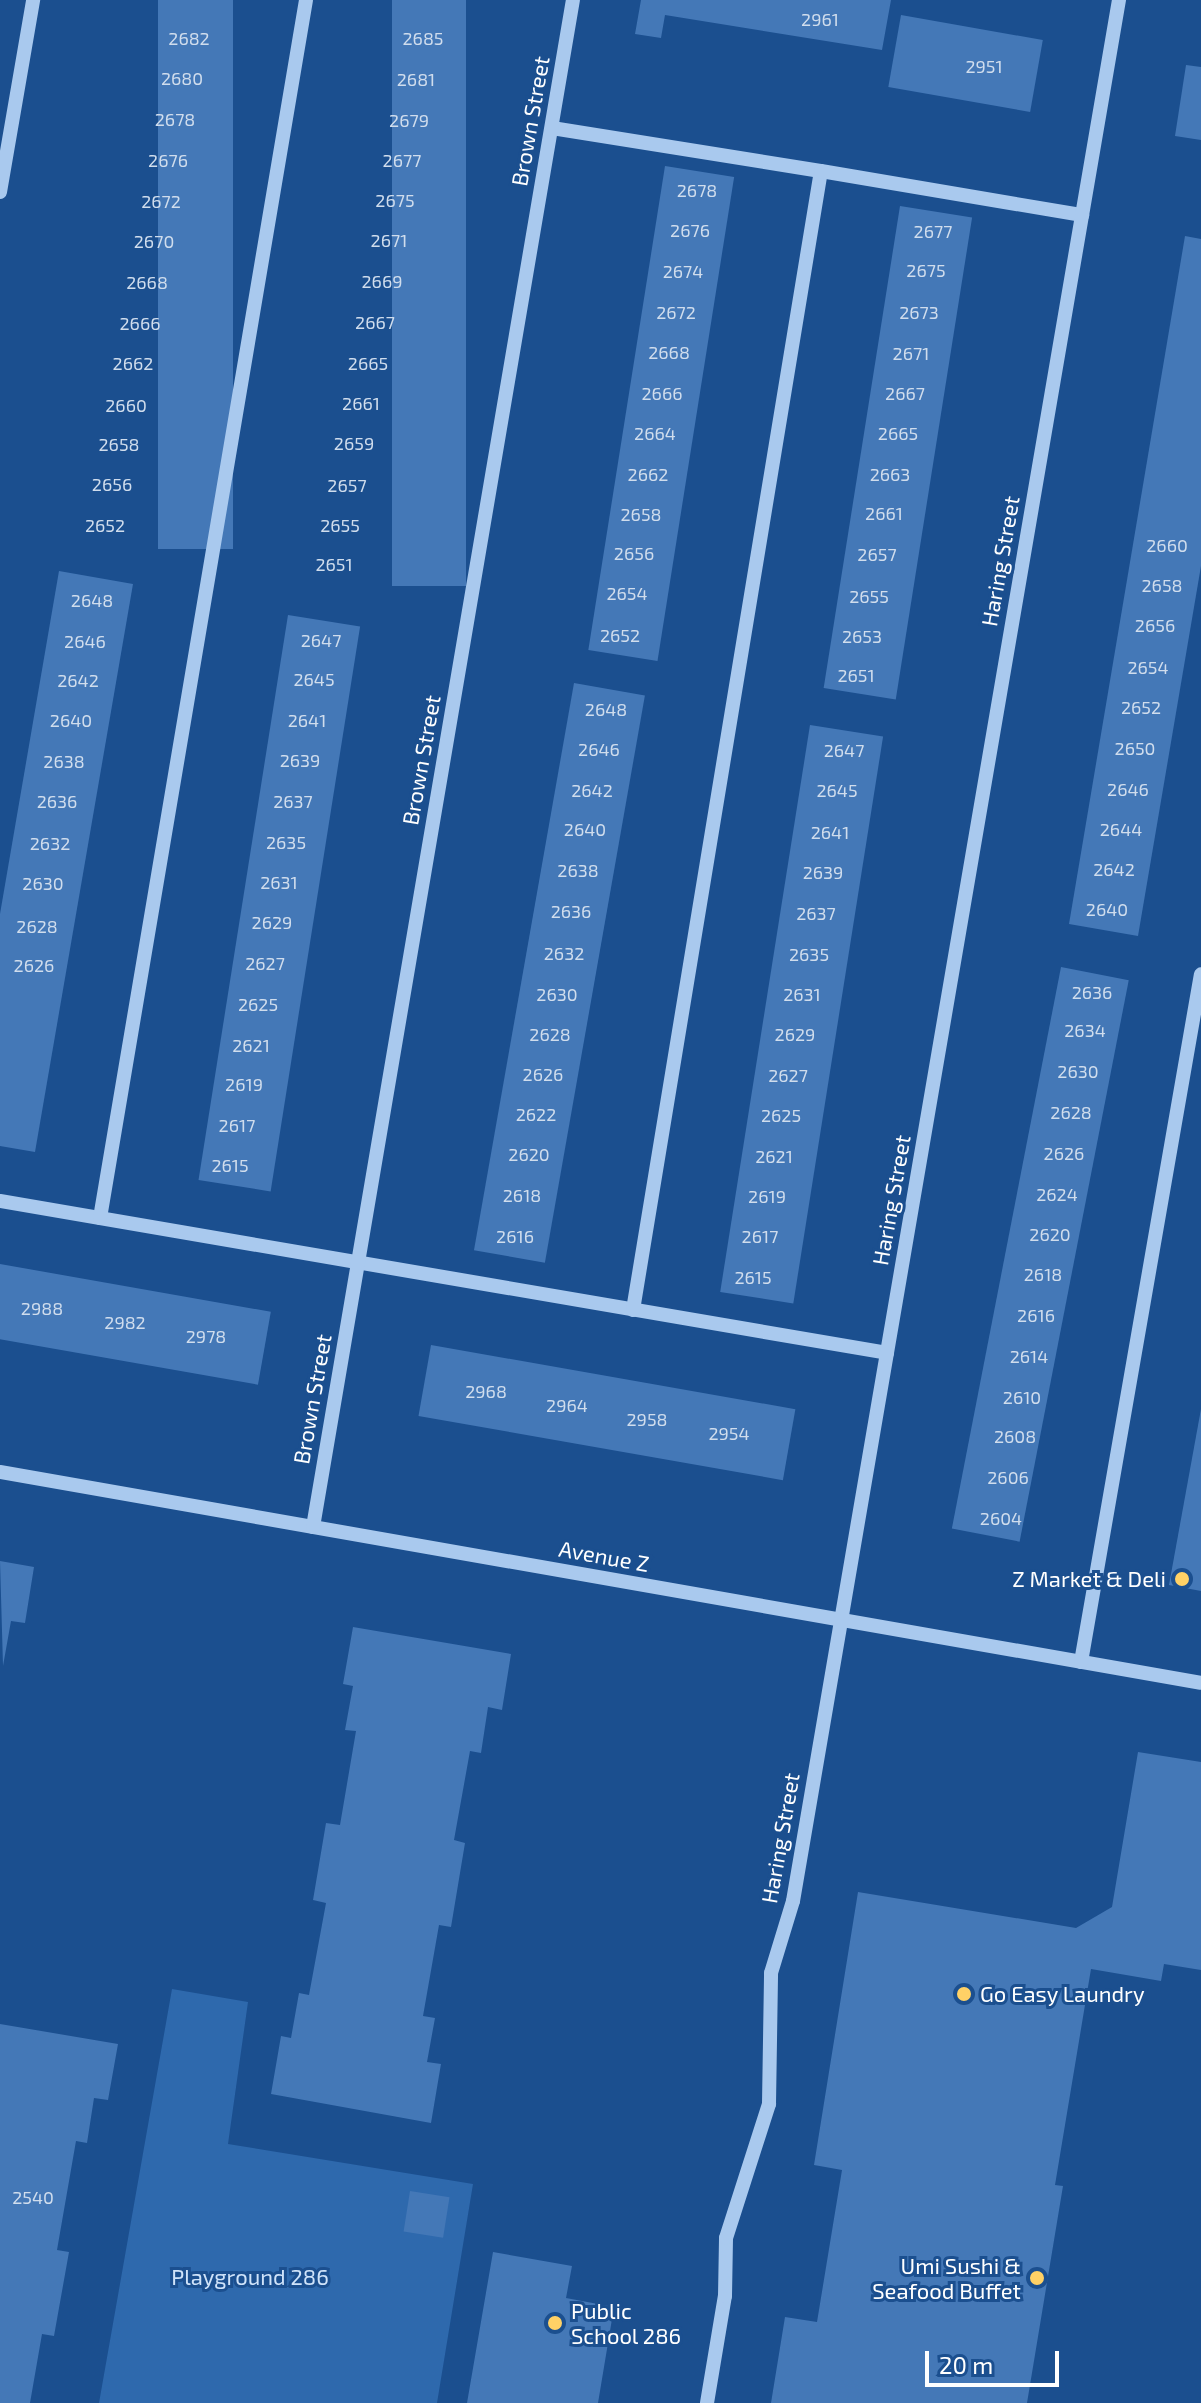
<!DOCTYPE html>
<html>
<head>
<meta charset="utf-8">
<style>
	body { margin:0 }
	#map { position:relative; width:1201px; height:2403px; overflow:hidden; background:#1b4f8f; font-family:"Exo 2",sans-serif }
	div>[style] { position:absolute }
	.green>* { inset:0; background:#2e69ad }
	.building>* { inset:0; background:#4478b7; transform-origin:0 0 }
	.minor>* { height:14px; margin:-7px; padding:0 7px; transform-origin:7px; border-radius:7px; background:#a9c9ee }
	.dots>* { width:22px; height:22px; translate:-50% -50%; box-sizing:border-box; border:4px solid #1b4f8f; border-radius:50% }
	span { translate:-50% -50%; white-space:nowrap; text-align:center; line-height:1.15; -webkit-text-stroke:6px #1b4f8f; paint-order:stroke }
	.number-label { font-size:18px; color:#d0dded }
	.number-label span { -webkit-text-stroke-width:0 }
	.street-label { font-size:22px; color:#fff }
	.poi-label { font-size:22px; color:#fff }
	.right { translate:-100% -50%; text-align:right }
	.left { translate:0 -50%; text-align:left }
	.park-label { font-size:22px; color:#cfe3fa }
	.scale { position:absolute; left:925px; top:2351px; width:134px; height:36px; box-sizing:border-box; border:4px solid #fff; border-top:0; padding-left:10px; font-size:24px; line-height:28px; white-space:nowrap; color:#fff; -webkit-text-stroke:6px #1b4f8f; paint-order:stroke }
</style>
</head>
<body>
<div id="map">
	<div class="green">
		<div style="clip-path:polygon(172px 1989px,248px 2002px,228px 2144px,473px 2184px,437px 2403px,99px 2403px)"></div>
	</div>
	<div class="building">
		<div style="left:158px;top:0;width:75px;height:549px"></div>
		<div style="left:392px;top:0;width:74px;height:586px"></div>
		<div style="clip-path:polygon(641px 0,891px 0,882px 50px,665px 15px,661px 38px,635px 34px)"></div>
		<div style="left:901px;top:15px;width:144px;height:73px;rotate:10deg"></div>
		<div style="clip-path:polygon(1186px 65px,1201px 67px,1201px 140px,1175px 136px)"></div>
		<div style="left:665px;top:166px;width:70px;height:490px;rotate:9deg"></div>
		<div style="left:900px;top:206px;width:73px;height:488px;rotate:9deg"></div>
		<div style="clip-path:polygon(1185px 236px,1201px 239px,1201px 566px,1138px 936px,1069px 924px)"></div>
		<div style="clip-path:polygon(59px 571px,133px 584px,35px 1152px,0 1146px,0 914px)"></div>
		<div style="left:288px;top:615px;width:73px;height:572px;rotate:9deg"></div>
		<div style="left:574px;top:683px;width:72px;height:576px;rotate:10deg"></div>
		<div style="left:810px;top:725px;width:74px;height:574px;rotate:9deg"></div>
		<div style="left:1061px;top:967px;width:69px;height:572px;rotate:11deg"></div>
		<div style="left:0;top:1264px;width:275px;height:74px;rotate:10deg"></div>
		<div style="left:431px;top:1345px;width:370px;height:72px;rotate:10deg"></div>
		<div style="clip-path:polygon(1201px 1409px,1201px 1591px,1169px 1585px)"></div>
		<div style="clip-path:polygon(0 1561px,34px 1567px,25px 1623px,11px 1621px,3px 1666px)"></div>
		<div style="clip-path:polygon(353px 1627px,511px 1654px,502px 1710px,488px 1707px,481px 1753px,470px 1751px,454px 1840px,465px 1843px,451px 1927px,439px 1925px,423px 2016px,435px 2018px,427px 2062px,441px 2064px,431px 2123px,271px 2094px,281px 2036px,291px 2038px,299px 1993px,309px 1995px,326px 1903px,313px 1900px,326px 1823px,340px 1825px,356px 1731px,345px 1730px,353px 1686px,343px 1684px)"></div>
		<div style="clip-path:polygon(1138px 1752px,1201px 1762px,1201px 1970px,1164px 1964px,1161px 1981px,1091px 1969px,1055px 2185px,1063px 2186px,1027px 2403px,771px 2403px,785px 2317px,817px 2322px,842px 2170px,814px 2165px,858px 1892px,1076px 1928px,1112px 1907px)"></div>
		<div style="clip-path:polygon(0 2024px,118px 2044px,108px 2100px,94px 2098px,87px 2143px,76px 2141px,57px 2250px,69px 2252px,54px 2336px,42px 2334px,30px 2403px,0 2403px)"></div>
		<div style="left:410px;top:2191px;width:40px;height:41px;rotate:9deg"></div>
		<div style="clip-path:polygon(493px 2252px,572px 2266px,566px 2298px,614px 2307px,598px 2403px,467px 2403px)"></div>
	</div>
	<div class="minor">
		<div style="left:552px;top:128px;width:272px;rotate:9.1deg"></div>
		<div style="left:0;top:192px;width:195px;rotate:-80.2deg"></div>
		<div style="left:0;top:1201px;width:900px;rotate:9.72deg"></div>
		<div style="left:100px;top:1218px;width:1235px;rotate:-80.4deg"></div>
		<div style="left:633px;top:1310px;width:1154px;rotate:-80.63deg"></div>
		<div style="left:821px;top:171px;width:265px;rotate:9.6deg"></div>
		<div style="left:0;top:1472px;width:1219px;rotate:9.96deg"></div>
		<div style="left:313px;top:1527px;width:1549px;rotate:-80.34deg"></div>
		<div style="left:1081px;top:1662px;width:698px;rotate:-80.11deg"></div>
		<div style="left:707px;top:2403px;width:109px;rotate:-80.5deg"></div>
		<div style="left:725px;top:2296px;width:58px;rotate:-89deg"></div>
		<div style="left:726px;top:2238px;width:141px;rotate:-72.2deg"></div>
		<div style="left:769px;top:2104px;width:131px;rotate:-89.1deg"></div>
		<div style="left:771px;top:1973px;width:75px;rotate:-73deg"></div>
		<div style="left:793px;top:1901px;width:1929px;rotate:-80.27deg"></div>
	</div>
	<div class="dots">
		<div style="left:1182px;top:1579px;background:#ffd166"></div>
		<div style="left:964px;top:1994px;background:#ffd166"></div>
		<div style="left:1037px;top:2278px;background:#ffd166"></div>
		<div style="left:555px;top:2323px;background:#ffd166"></div>
	</div>
	<div class="number-label">
		<span style="left:820px;top:19px">2961</span>
		<span style="left:189px;top:38px">2682</span>
		<span style="left:423px;top:38px">2685</span>
		<span style="left:984px;top:66px">2951</span>
		<span style="left:182px;top:78px">2680</span>
		<span style="left:416px;top:79px">2681</span>
		<span style="left:175px;top:119px">2678</span>
		<span style="left:409px;top:120px">2679</span>
		<span style="left:168px;top:160px">2676</span>
		<span style="left:402px;top:160px">2677</span>
		<span style="left:697px;top:190px">2678</span>
		<span style="left:395px;top:200px">2675</span>
		<span style="left:161px;top:201px">2672</span>
		<span style="left:690px;top:230px">2676</span>
		<span style="left:933px;top:231px">2677</span>
		<span style="left:389px;top:240px">2671</span>
		<span style="left:154px;top:241px">2670</span>
		<span style="left:926px;top:270px">2675</span>
		<span style="left:683px;top:271px">2674</span>
		<span style="left:382px;top:281px">2669</span>
		<span style="left:147px;top:282px">2668</span>
		<span style="left:676px;top:312px">2672</span>
		<span style="left:919px;top:312px">2673</span>
		<span style="left:375px;top:322px">2667</span>
		<span style="left:140px;top:323px">2666</span>
		<span style="left:669px;top:352px">2668</span>
		<span style="left:911px;top:353px">2671</span>
		<span style="left:133px;top:363px">2662</span>
		<span style="left:368px;top:363px">2665</span>
		<span style="left:662px;top:393px">2666</span>
		<span style="left:905px;top:393px">2667</span>
		<span style="left:361px;top:403px">2661</span>
		<span style="left:126px;top:405px">2660</span>
		<span style="left:655px;top:433px">2664</span>
		<span style="left:898px;top:433px">2665</span>
		<span style="left:354px;top:443px">2659</span>
		<span style="left:119px;top:444px">2658</span>
		<span style="left:648px;top:474px">2662</span>
		<span style="left:890px;top:474px">2663</span>
		<span style="left:112px;top:484px">2656</span>
		<span style="left:347px;top:485px">2657</span>
		<span style="left:884px;top:513px">2661</span>
		<span style="left:641px;top:514px">2658</span>
		<span style="left:105px;top:525px">2652</span>
		<span style="left:340px;top:525px">2655</span>
		<span style="left:1167px;top:545px">2660</span>
		<span style="left:634px;top:553px">2656</span>
		<span style="left:877px;top:554px">2657</span>
		<span style="left:334px;top:564px">2651</span>
		<span style="left:1162px;top:585px">2658</span>
		<span style="left:627px;top:593px">2654</span>
		<span style="left:869px;top:596px">2655</span>
		<span style="left:92px;top:600px">2648</span>
		<span style="left:1155px;top:625px">2656</span>
		<span style="left:620px;top:635px">2652</span>
		<span style="left:862px;top:636px">2653</span>
		<span style="left:321px;top:640px">2647</span>
		<span style="left:85px;top:641px">2646</span>
		<span style="left:1148px;top:667px">2654</span>
		<span style="left:856px;top:675px">2651</span>
		<span style="left:314px;top:679px">2645</span>
		<span style="left:78px;top:680px">2642</span>
		<span style="left:1141px;top:707px">2652</span>
		<span style="left:606px;top:709px">2648</span>
		<span style="left:71px;top:720px">2640</span>
		<span style="left:307px;top:720px">2641</span>
		<span style="left:1135px;top:748px">2650</span>
		<span style="left:599px;top:749px">2646</span>
		<span style="left:844px;top:750px">2647</span>
		<span style="left:300px;top:760px">2639</span>
		<span style="left:64px;top:761px">2638</span>
		<span style="left:1128px;top:789px">2646</span>
		<span style="left:592px;top:790px">2642</span>
		<span style="left:837px;top:790px">2645</span>
		<span style="left:57px;top:801px">2636</span>
		<span style="left:293px;top:801px">2637</span>
		<span style="left:585px;top:829px">2640</span>
		<span style="left:1121px;top:829px">2644</span>
		<span style="left:830px;top:832px">2641</span>
		<span style="left:286px;top:842px">2635</span>
		<span style="left:50px;top:843px">2632</span>
		<span style="left:1114px;top:869px">2642</span>
		<span style="left:578px;top:870px">2638</span>
		<span style="left:823px;top:872px">2639</span>
		<span style="left:279px;top:882px">2631</span>
		<span style="left:43px;top:883px">2630</span>
		<span style="left:1107px;top:909px">2640</span>
		<span style="left:571px;top:911px">2636</span>
		<span style="left:816px;top:913px">2637</span>
		<span style="left:272px;top:922px">2629</span>
		<span style="left:37px;top:926px">2628</span>
		<span style="left:564px;top:953px">2632</span>
		<span style="left:809px;top:954px">2635</span>
		<span style="left:265px;top:963px">2627</span>
		<span style="left:34px;top:965px">2626</span>
		<span style="left:1092px;top:992px">2636</span>
		<span style="left:557px;top:994px">2630</span>
		<span style="left:802px;top:994px">2631</span>
		<span style="left:258px;top:1004px">2625</span>
		<span style="left:1085px;top:1030px">2634</span>
		<span style="left:550px;top:1034px">2628</span>
		<span style="left:795px;top:1034px">2629</span>
		<span style="left:251px;top:1045px">2621</span>
		<span style="left:1078px;top:1071px">2630</span>
		<span style="left:543px;top:1074px">2626</span>
		<span style="left:788px;top:1075px">2627</span>
		<span style="left:244px;top:1084px">2619</span>
		<span style="left:1071px;top:1112px">2628</span>
		<span style="left:536px;top:1114px">2622</span>
		<span style="left:781px;top:1115px">2625</span>
		<span style="left:237px;top:1125px">2617</span>
		<span style="left:1064px;top:1153px">2626</span>
		<span style="left:529px;top:1154px">2620</span>
		<span style="left:774px;top:1156px">2621</span>
		<span style="left:230px;top:1165px">2615</span>
		<span style="left:1057px;top:1194px">2624</span>
		<span style="left:522px;top:1195px">2618</span>
		<span style="left:767px;top:1196px">2619</span>
		<span style="left:1050px;top:1234px">2620</span>
		<span style="left:515px;top:1236px">2616</span>
		<span style="left:760px;top:1236px">2617</span>
		<span style="left:1043px;top:1274px">2618</span>
		<span style="left:753px;top:1277px">2615</span>
		<span style="left:42px;top:1308px">2988</span>
		<span style="left:1036px;top:1315px">2616</span>
		<span style="left:125px;top:1322px">2982</span>
		<span style="left:206px;top:1336px">2978</span>
		<span style="left:1029px;top:1356px">2614</span>
		<span style="left:486px;top:1391px">2968</span>
		<span style="left:1022px;top:1397px">2610</span>
		<span style="left:567px;top:1405px">2964</span>
		<span style="left:647px;top:1419px">2958</span>
		<span style="left:729px;top:1433px">2954</span>
		<span style="left:1015px;top:1436px">2608</span>
		<span style="left:1008px;top:1477px">2606</span>
		<span style="left:1001px;top:1518px">2604</span>
		<span style="left:33px;top:2197px">2540</span>
	</div>
	<div class="street-label">
		<span style="left:530px;top:121px;rotate:-80deg">Brown Street</span>
		<span style="left:1000px;top:561px;rotate:-80deg">Haring Street</span>
		<span style="left:421px;top:760px;rotate:-80deg">Brown Street</span>
		<span style="left:891px;top:1200px;rotate:-80deg">Haring Street</span>
		<span style="left:312px;top:1399px;rotate:-80deg">Brown Street</span>
		<span style="left:604px;top:1556px;rotate:10deg">Avenue Z</span>
		<span style="left:780px;top:1838px;rotate:-80deg">Haring Street</span>
	</div>
	<div class="poi-label">
		<span class="right" style="left:1166px;top:1579px">Z Market &amp; Deli</span>
		<span class="left" style="left:980px;top:1994px">Go Easy Laundry</span>
		<span class="right" style="left:1021px;top:2278px">Umi Sushi &amp;<br>Seafood Buffet</span>
		<span class="left" style="left:571px;top:2323px">Public<br>School 286</span>
	</div>
	<div class="park-label">
		<span style="left:250px;top:2277px">Playground 286</span>
	</div>
	<div class="scale">20 m</div>
</div>
</body>
</html>
